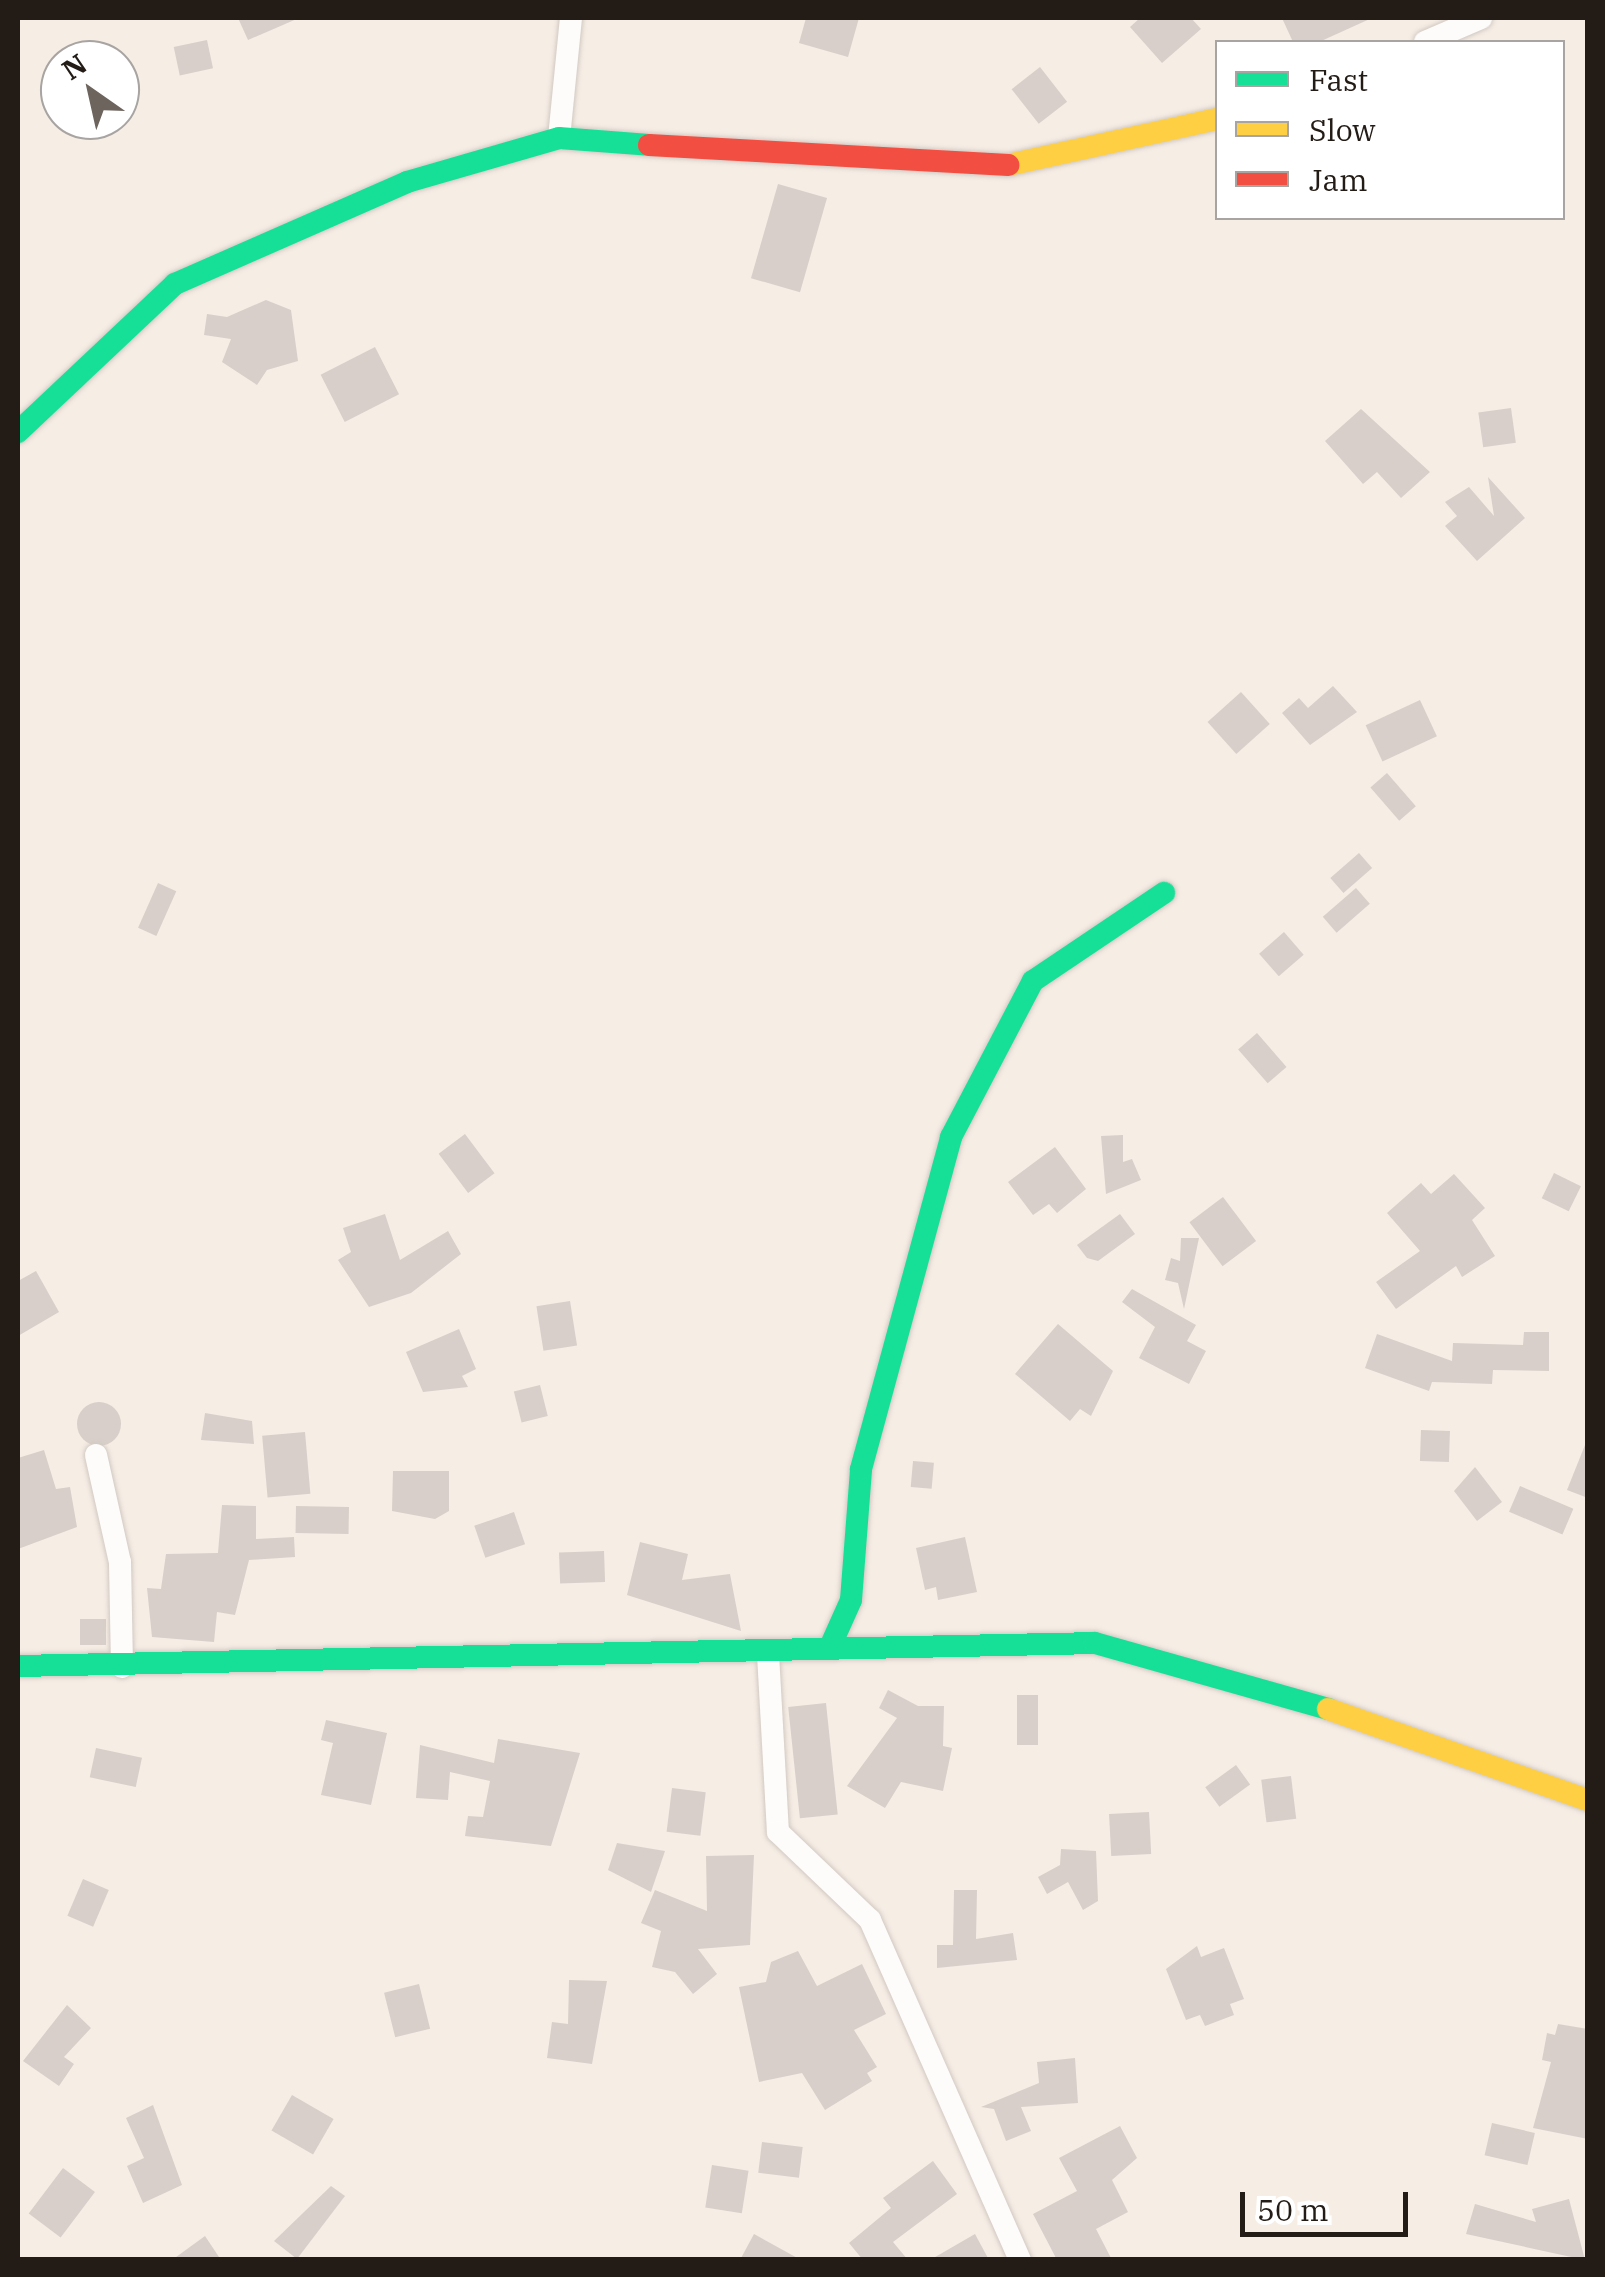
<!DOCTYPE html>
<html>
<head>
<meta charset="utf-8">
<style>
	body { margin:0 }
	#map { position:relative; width:1605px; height:2277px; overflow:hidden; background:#f6ede5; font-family:"IBM Plex Serif",serif }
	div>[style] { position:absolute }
	.building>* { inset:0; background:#d8cfca; transform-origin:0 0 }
	.round { border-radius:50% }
	.roads { filter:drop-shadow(0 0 2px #d1c9c2) drop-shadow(0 0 2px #d1c9c2) }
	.street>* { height:22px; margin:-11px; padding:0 11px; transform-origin:11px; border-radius:11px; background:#fefcfb }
	.fast>* { height:22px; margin:-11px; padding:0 11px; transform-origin:11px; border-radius:11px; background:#16e098 }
	.slow>* { height:22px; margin:-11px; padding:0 11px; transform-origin:11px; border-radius:11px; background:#ffcf43 }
	.jam>* { height:22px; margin:-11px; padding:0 11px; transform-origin:11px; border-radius:11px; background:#f24e42 }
	span { translate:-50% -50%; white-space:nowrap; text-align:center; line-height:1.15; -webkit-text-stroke:9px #fff; paint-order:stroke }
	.frame { position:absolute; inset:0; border:20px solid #231b15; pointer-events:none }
	.legend { position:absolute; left:1215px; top:40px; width:350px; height:180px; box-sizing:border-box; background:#fff; border:2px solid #a7a4a1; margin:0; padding:12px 18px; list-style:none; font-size:30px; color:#231b15 }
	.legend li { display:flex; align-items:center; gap:20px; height:50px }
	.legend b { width:50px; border:2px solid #a7a4a1 }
	.north { position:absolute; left:40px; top:40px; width:100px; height:100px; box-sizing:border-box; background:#fff; border:2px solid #a7a4a1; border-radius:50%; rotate:326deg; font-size:28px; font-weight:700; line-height:40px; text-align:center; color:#231b15 }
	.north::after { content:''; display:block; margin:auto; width:35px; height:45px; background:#6d645e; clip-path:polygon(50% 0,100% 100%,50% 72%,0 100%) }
	.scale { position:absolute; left:1240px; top:2192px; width:168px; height:45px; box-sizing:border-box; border:5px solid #231b15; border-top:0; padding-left:12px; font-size:30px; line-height:35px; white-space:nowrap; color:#231b15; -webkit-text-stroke:8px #fff; paint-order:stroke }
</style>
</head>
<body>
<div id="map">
	<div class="building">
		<div style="clip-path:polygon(238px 18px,299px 18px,248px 40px)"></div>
		<div style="clip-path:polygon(806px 18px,859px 18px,848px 57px,799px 43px)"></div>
		<div style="clip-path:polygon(1140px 18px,1191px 18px,1201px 29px,1162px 63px,1130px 27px)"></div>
		<div style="clip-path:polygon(1282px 18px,1372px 18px,1319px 42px,1293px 42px)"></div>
		<div style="left:207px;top:40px;width:29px;height:34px;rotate:78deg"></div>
		<div style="left:1040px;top:67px;width:44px;height:36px;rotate:52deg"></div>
		<div style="left:778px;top:184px;width:51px;height:98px;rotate:16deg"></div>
		<div style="clip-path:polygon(266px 300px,291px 310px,298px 361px,267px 370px,257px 385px,222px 362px,231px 339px,204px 335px,207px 314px,227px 317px)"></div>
		<div style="left:375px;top:347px;width:53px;height:61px;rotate:63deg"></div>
		<div style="left:1511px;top:408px;width:35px;height:33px;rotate:82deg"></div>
		<div style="clip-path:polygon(1361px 409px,1430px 472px,1401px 498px,1377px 472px,1363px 484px,1325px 441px)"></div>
		<div style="clip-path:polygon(1488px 477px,1525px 518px,1477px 561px,1445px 526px,1457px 516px,1445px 502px,1469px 487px,1494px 516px)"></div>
		<div style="clip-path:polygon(1333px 686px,1357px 712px,1310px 745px,1282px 713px,1299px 698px,1308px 708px)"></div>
		<div style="left:1241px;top:692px;width:43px;height:45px;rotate:48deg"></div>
		<div style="left:1420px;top:700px;width:40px;height:60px;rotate:65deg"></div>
		<div style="left:1387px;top:773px;width:44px;height:22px;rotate:49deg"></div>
		<div style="left:1359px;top:853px;width:20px;height:38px;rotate:49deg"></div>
		<div style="left:158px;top:883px;width:20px;height:49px;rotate:24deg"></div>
		<div style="left:1356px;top:888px;width:21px;height:44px;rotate:49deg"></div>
		<div style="left:1284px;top:932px;width:30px;height:33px;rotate:49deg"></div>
		<div style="left:1257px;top:1033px;width:45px;height:25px;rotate:49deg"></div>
		<div style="left:465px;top:1134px;width:49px;height:33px;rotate:53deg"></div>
		<div style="clip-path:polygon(1123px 1135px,1123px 1162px,1132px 1159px,1141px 1180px,1106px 1194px,1101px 1136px)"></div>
		<div style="clip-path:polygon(1055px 1147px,1086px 1189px,1057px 1213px,1049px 1204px,1033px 1215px,1008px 1182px)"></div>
		<div style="left:1554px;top:1173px;width:30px;height:28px;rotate:26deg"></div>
		<div style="clip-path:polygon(1454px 1174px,1485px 1208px,1472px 1220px,1495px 1256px,1462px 1277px,1456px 1266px,1396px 1309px,1376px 1282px,1420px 1251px,1387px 1213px,1421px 1183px,1431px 1194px)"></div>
		<div style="left:1223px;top:1197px;width:55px;height:42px;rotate:53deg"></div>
		<div style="clip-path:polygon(385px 1214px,400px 1260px,448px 1231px,461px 1254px,411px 1293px,369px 1307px,338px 1260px,351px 1252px,343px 1228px)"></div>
		<div style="clip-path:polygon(1120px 1214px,1135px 1234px,1098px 1261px,1087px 1258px,1077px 1245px)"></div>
		<div style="clip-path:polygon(1181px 1238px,1199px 1238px,1184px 1309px,1178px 1283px,1165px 1280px,1171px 1258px,1180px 1261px)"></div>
		<div style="clip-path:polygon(36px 1271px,59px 1312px,18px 1336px,18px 1281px)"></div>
		<div style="clip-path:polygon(1132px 1289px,1196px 1325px,1187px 1341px,1206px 1351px,1189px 1384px,1139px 1358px,1155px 1327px,1122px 1302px)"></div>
		<div style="left:570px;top:1301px;width:45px;height:34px;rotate:81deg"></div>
		<div style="clip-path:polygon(1058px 1324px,1113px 1371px,1091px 1416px,1080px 1409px,1070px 1421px,1015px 1374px)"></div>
		<div style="clip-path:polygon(459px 1329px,476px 1369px,462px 1376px,468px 1387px,423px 1392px,406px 1352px)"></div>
		<div style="clip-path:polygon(1524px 1332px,1549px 1332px,1549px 1371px,1493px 1370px,1492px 1384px,1432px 1382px,1429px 1391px,1365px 1368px,1377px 1334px,1452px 1361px,1453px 1343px,1523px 1345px)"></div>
		<div style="left:540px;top:1385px;width:32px;height:27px;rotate:76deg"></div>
		<div class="round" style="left:77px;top:1402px;width:44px;height:44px"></div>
		<div style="clip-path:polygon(205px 1413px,252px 1421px,254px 1444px,201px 1440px)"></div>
		<div style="left:1421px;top:1430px;width:29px;height:31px;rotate:2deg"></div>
		<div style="left:305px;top:1432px;width:62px;height:43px;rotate:85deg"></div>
		<div style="clip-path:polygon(1587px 1440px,1588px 1440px,1588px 1498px,1567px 1490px)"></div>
		<div style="clip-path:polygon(44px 1450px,56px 1489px,70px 1487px,77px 1527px,18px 1549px,18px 1458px)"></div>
		<div style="left:913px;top:1461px;width:21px;height:26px;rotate:5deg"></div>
		<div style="clip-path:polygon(1475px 1467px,1502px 1502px,1477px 1521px,1454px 1491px)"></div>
		<div style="clip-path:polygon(393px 1471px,449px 1471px,449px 1511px,435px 1519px,392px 1511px)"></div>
		<div style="left:1520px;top:1486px;width:58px;height:28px;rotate:23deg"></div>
		<div style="clip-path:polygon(222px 1505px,256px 1506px,256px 1539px,294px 1537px,295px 1557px,249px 1560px,235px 1615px,217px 1612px,214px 1642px,152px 1637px,147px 1588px,161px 1589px,166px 1554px,218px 1553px)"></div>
		<div style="left:296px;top:1506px;width:53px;height:27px;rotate:1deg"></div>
		<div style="left:514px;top:1512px;width:34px;height:42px;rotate:71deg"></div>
		<div style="clip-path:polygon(965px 1537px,977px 1592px,938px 1600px,936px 1587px,925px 1590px,916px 1548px)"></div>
		<div style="clip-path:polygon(640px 1542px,688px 1554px,682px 1580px,730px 1574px,741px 1631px,627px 1595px)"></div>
		<div style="left:604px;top:1551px;width:31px;height:45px;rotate:88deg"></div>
		<div style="left:80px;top:1619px;width:26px;height:26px"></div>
		<div style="clip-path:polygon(888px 1690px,918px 1706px,944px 1706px,943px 1746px,952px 1748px,943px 1791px,901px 1782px,885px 1808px,847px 1786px,897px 1718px,879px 1708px)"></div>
		<div style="left:1017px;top:1695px;width:21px;height:50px"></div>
		<div style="left:826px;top:1703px;width:112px;height:38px;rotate:84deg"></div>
		<div style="clip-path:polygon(326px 1720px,387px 1733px,371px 1805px,321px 1795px,333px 1743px,321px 1740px)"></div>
		<div style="clip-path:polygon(498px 1739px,580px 1753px,551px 1846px,465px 1836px,468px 1816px,483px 1817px,490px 1781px,450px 1772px,448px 1800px,416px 1798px,420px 1745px,494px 1763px)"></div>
		<div style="left:96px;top:1748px;width:47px;height:30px;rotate:12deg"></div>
		<div style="left:1236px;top:1765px;width:24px;height:38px;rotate:54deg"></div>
		<div style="left:1291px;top:1776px;width:43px;height:30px;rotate:83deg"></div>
		<div style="left:672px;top:1788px;width:34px;height:44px;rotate:7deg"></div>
		<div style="left:1149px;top:1812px;width:42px;height:40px;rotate:87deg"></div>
		<div style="clip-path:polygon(617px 1843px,665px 1851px,651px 1892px,608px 1870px)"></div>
		<div style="clip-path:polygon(1061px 1849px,1096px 1851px,1098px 1901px,1083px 1910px,1068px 1882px,1047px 1894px,1038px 1877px,1060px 1865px)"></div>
		<div style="clip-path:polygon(754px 1855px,750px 1945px,698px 1949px,717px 1974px,693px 1994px,675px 1972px,652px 1967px,661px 1931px,641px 1923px,655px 1890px,707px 1911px,706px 1856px)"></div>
		<div style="left:83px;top:1879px;width:28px;height:40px;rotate:23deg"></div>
		<div style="clip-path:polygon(954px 1890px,977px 1890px,976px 1939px,1013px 1933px,1017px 1960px,937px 1968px,937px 1945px,953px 1945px)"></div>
		<div style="clip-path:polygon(1197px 1946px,1201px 1957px,1224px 1948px,1244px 1999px,1230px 2004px,1234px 2015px,1205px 2026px,1200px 2015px,1186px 2020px,1166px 1969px)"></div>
		<div style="clip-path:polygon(798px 1951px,817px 1986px,862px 1964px,886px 2014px,854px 2030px,877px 2067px,867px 2073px,872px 2081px,825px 2110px,802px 2073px,759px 2082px,739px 1987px,766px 1982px,771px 1962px)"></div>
		<div style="clip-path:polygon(569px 1980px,607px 1981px,592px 2064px,547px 2058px,552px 2022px,568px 2024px)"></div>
		<div style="left:419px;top:1984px;width:46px;height:36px;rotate:76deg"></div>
		<div style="clip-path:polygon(67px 2005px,91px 2028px,64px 2057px,74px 2064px,59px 2086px,23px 2061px)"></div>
		<div style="clip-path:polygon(1558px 2024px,1588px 2029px,1588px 2139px,1533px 2128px,1551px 2062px,1542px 2060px,1547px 2033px,1555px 2035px)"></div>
		<div style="clip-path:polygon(1075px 2058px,1078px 2103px,1021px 2107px,1031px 2131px,1006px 2141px,994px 2109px,981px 2107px,1039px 2083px,1037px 2062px)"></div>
		<div style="left:292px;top:2095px;width:48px;height:41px;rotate:30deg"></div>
		<div style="clip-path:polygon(153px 2105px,182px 2185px,143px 2203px,127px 2166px,144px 2158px,126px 2118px)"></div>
		<div style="left:1492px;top:2123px;width:44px;height:33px;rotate:13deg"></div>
		<div style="clip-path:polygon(1120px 2126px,1137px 2158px,1112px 2180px,1128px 2212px,1096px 2229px,1112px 2260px,1057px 2260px,1033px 2214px,1077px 2191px,1059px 2158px)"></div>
		<div style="left:762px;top:2142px;width:41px;height:31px;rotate:7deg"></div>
		<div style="clip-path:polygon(933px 2161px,957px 2194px,893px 2242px,908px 2260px,863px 2260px,849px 2243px,891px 2208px,883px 2198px)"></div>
		<div style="left:712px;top:2165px;width:37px;height:43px;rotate:9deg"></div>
		<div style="left:63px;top:2168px;width:40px;height:57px;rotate:37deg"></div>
		<div style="clip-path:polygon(331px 2186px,345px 2196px,297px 2259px,274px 2241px)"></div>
		<div style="clip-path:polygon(1569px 2199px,1585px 2260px,1466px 2234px,1475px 2204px,1536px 2222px,1532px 2209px)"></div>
		<div style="clip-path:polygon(754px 2234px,801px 2260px,740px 2260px)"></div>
		<div style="clip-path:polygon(975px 2234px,989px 2260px,930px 2260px)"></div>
		<div style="clip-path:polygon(205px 2236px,221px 2260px,172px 2260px)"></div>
	</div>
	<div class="roads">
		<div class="street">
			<div style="left:1425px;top:42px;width:61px;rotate:-23.2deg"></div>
			<div style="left:559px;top:138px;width:121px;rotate:-84.3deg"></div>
			<div style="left:96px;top:1455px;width:110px;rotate:77.4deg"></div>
			<div style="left:120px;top:1562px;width:105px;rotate:88.9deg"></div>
			<div style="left:768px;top:1654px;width:178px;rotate:86.8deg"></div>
			<div style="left:778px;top:1832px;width:127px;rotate:43.7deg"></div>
			<div style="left:870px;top:1920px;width:372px;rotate:66.2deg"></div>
		</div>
		<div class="fast">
			<div style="left:18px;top:432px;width:216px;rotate:-43.3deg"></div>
			<div style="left:175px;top:284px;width:253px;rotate:-23.7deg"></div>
			<div style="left:407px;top:182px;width:158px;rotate:-16.1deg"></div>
			<div style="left:559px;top:138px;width:90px;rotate:4.4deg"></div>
			<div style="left:830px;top:1647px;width:51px;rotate:-65.9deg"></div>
			<div style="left:851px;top:1600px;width:131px;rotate:-85.6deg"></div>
			<div style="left:861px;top:1469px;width:344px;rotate:-74.8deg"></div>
			<div style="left:951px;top:1137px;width:176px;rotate:-62.3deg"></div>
			<div style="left:1033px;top:981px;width:158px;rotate:-33.9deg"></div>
			<div style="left:18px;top:1666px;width:1077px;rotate:-1.22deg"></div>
			<div style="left:1095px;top:1643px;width:242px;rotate:15.8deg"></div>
		</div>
		<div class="slow">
			<div style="left:1008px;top:165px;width:215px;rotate:-12.4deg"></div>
			<div style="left:1328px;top:1709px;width:275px;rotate:19.3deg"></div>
		</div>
		<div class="jam">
			<div style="left:649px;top:145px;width:360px;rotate:3.2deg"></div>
		</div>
	</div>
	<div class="frame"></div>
	<ul class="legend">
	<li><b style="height:12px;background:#16e098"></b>Fast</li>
	<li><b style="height:12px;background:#ffcf43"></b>Slow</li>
	<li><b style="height:12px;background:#f24e42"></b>Jam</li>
	</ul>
	<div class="north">N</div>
	<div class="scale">50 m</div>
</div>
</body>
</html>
